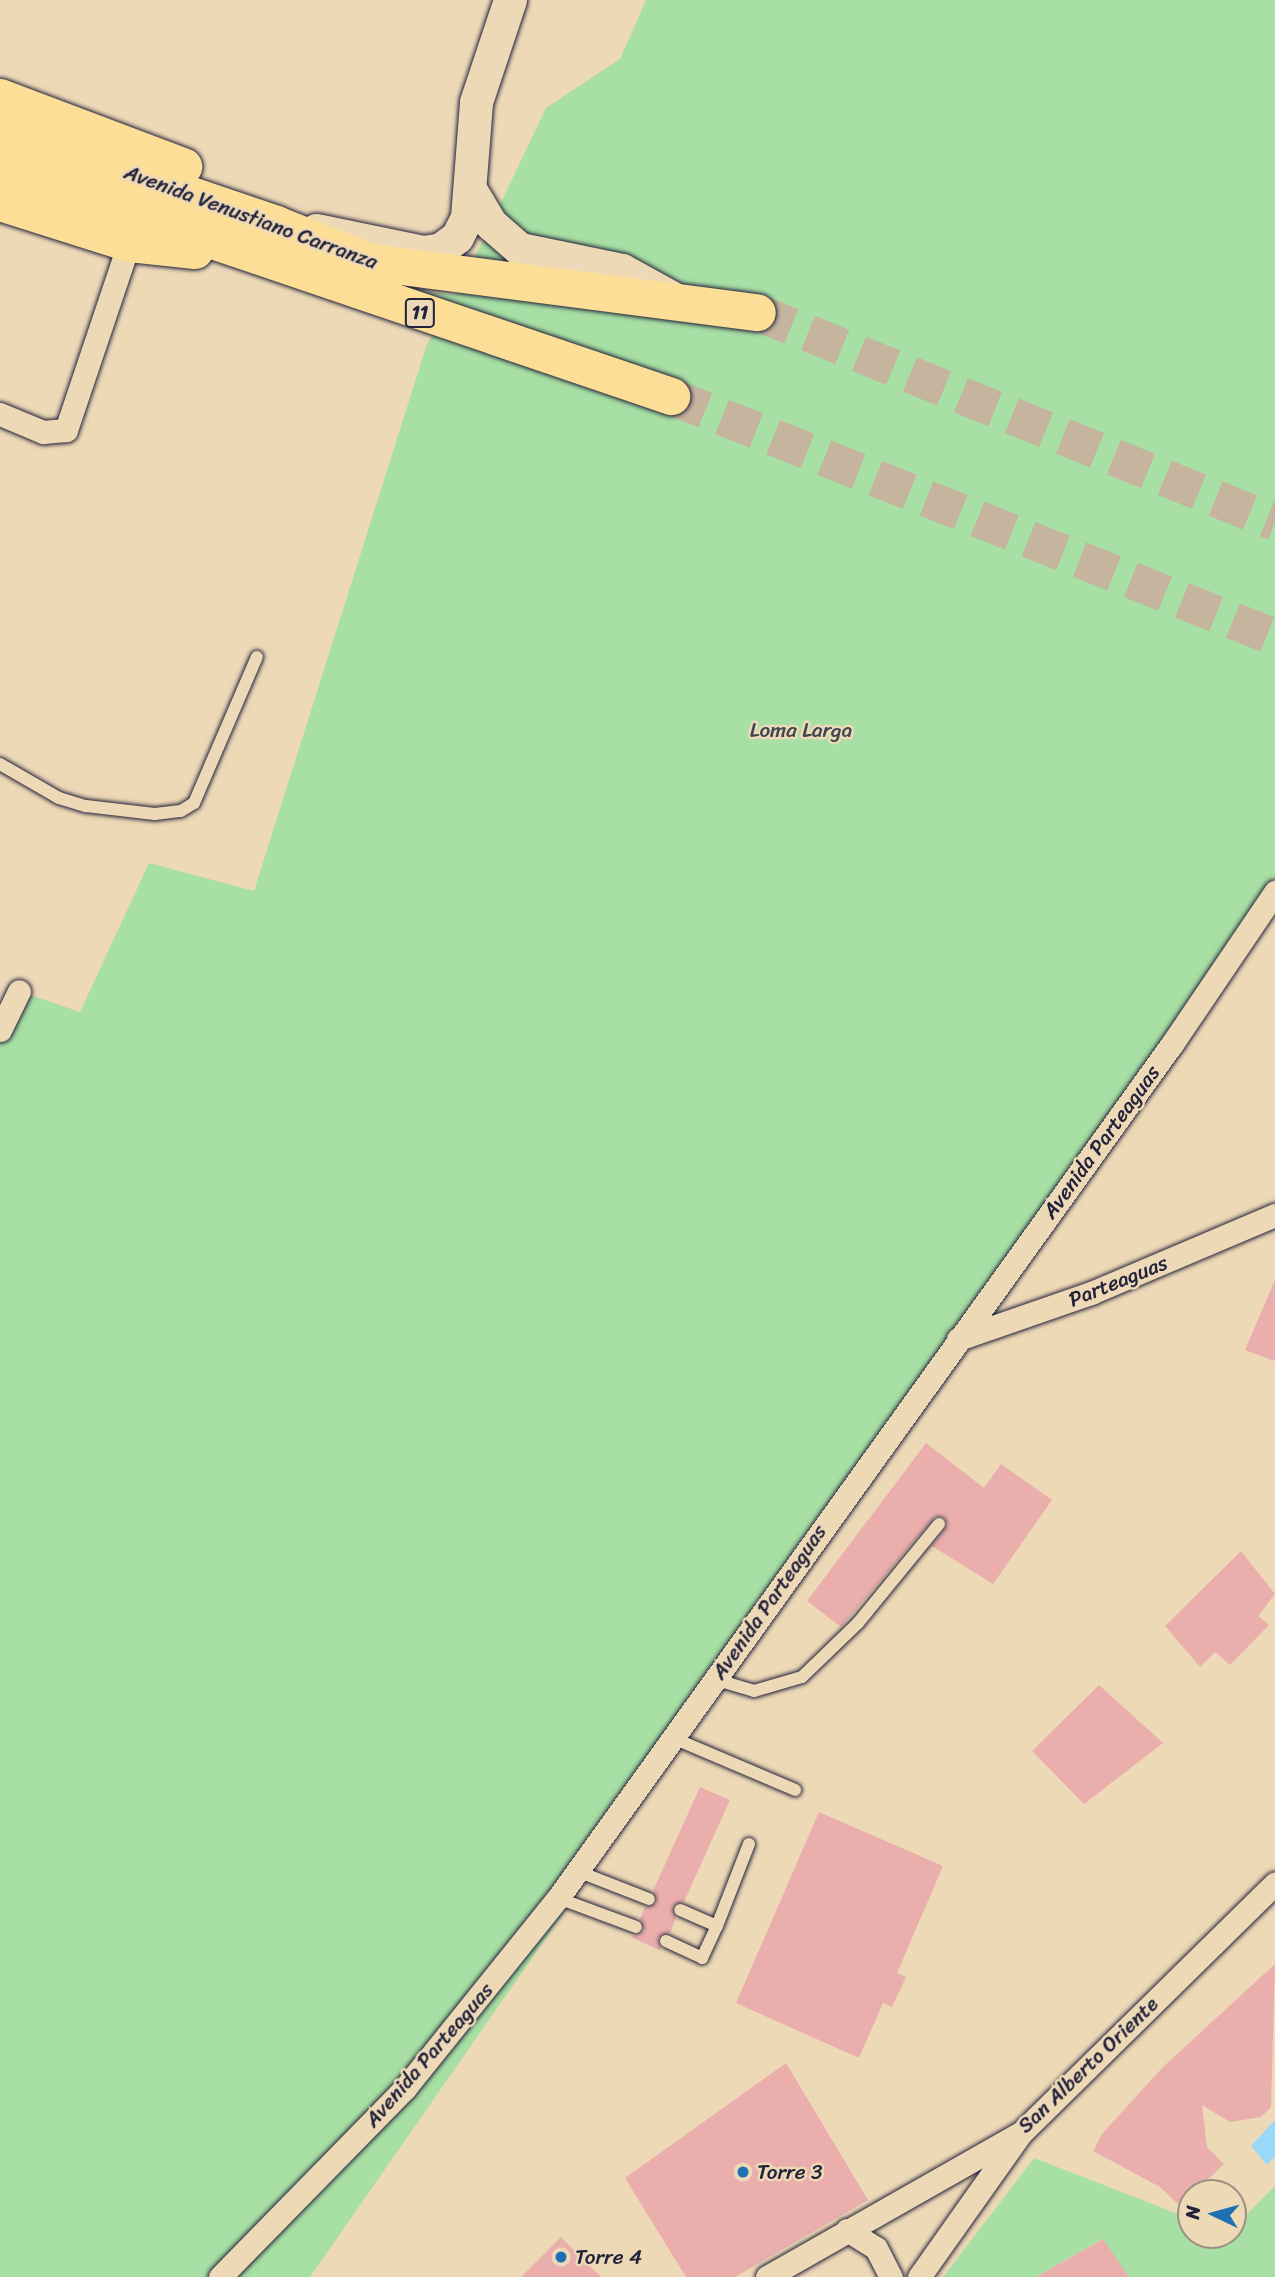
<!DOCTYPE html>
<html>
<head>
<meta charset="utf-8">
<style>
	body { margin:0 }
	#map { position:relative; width:1275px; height:2277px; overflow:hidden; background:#eed9b7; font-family:Sriracha,sans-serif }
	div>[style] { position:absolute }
	.green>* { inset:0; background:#a7dfa4 }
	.water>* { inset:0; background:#98d9f9 }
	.building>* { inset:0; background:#eaaead }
	.primary-tunnel>* { height:37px; margin-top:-18.5px; transform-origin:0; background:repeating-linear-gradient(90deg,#c5b49e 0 37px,transparent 0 55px) }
	.roads { filter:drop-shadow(0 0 2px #22223b) drop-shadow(0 0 2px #22223b) }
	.lane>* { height:12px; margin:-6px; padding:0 6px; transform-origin:6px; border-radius:6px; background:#eed9b7 }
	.street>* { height:23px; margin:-11.5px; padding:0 11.5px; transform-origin:11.5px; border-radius:11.5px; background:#eed9b7 }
	.secondary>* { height:33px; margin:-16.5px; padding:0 16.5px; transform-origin:16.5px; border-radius:16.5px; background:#eed9b7 }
	.primary>* { height:37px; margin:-18.5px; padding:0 18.5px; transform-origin:18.5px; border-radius:18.5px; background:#fcde96 }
	.dots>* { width:19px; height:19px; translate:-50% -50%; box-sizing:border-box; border:4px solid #eed9b7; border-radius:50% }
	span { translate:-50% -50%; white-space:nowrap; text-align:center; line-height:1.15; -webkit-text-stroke:5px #eed9b7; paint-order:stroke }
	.shield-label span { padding:2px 5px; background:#eed9b7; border:2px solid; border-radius:5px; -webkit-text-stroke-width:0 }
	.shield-label { font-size:19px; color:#22223b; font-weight:700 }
	.street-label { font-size:21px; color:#22223b }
	.park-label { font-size:21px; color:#3d4850 }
	.poi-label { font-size:21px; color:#22223b }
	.left { translate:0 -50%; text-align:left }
	.north { position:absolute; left:1177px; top:2179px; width:70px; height:70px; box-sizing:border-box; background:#eed9b7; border:2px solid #9c9085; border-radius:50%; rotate:275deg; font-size:19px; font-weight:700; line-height:28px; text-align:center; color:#22223b }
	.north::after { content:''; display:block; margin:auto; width:24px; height:32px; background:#1f6fb2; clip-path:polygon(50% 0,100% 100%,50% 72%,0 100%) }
</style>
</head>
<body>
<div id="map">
	<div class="green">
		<div style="clip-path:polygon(646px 0,1275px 0,1275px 875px,964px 1337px,310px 2277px,0 2277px,0 1031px,19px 991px,80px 1012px,149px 863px,254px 891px,427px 344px,448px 314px,384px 288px,457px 295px,546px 108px,620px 59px)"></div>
		<div style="clip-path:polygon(1034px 2158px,1191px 2219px,1191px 2235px,1233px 2235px,1233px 2228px,1275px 2186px,1275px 2277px,1129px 2277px,1102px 2239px,1036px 2277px,943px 2277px)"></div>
	</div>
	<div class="water">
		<div style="clip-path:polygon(1275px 2120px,1275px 2156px,1267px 2165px,1251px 2146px)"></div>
	</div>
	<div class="building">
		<div style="clip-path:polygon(1275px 1280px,1275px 1361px,1245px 1350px)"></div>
		<div style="clip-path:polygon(926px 1443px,984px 1488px,1001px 1464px,1052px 1500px,993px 1584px,932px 1546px,948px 1525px,944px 1517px,935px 1516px,841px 1627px,807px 1601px)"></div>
		<div style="clip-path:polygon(1241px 1551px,1275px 1594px,1258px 1616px,1269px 1625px,1230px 1665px,1215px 1652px,1200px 1667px,1165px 1626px)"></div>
		<div style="clip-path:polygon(1099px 1685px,1163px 1743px,1084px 1804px,1032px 1751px)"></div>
		<div style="clip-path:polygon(700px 1787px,730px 1800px,684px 1902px,672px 1906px,676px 1918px,670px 1933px,658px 1938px,661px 1951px,631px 1937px,644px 1931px,640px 1919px,645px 1907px,657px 1903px,653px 1891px)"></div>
		<div style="clip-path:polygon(819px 1812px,943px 1866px,897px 1973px,906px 1977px,892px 2007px,883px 2003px,859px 2058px,736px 2003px)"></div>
		<div style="clip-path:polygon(1275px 1964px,1271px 2107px,1261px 2117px,1230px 2122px,1202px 2105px,1207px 2147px,1224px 2164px,1180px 2206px,1160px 2187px,1093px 2151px,1102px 2134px,1163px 2067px)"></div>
		<div style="clip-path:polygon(786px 2063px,868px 2200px,735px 2277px,686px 2277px,625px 2178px)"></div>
		<div style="clip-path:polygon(561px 2237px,601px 2277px,521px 2277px)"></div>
		<div style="clip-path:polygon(1103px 2239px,1129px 2277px,1036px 2277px)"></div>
	</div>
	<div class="primary-tunnel">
		<div style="left:757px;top:312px;width:559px;rotate:22.07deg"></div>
		<div style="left:671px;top:396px;width:650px;rotate:21.75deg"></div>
	</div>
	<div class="roads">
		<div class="lane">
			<div style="left:0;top:764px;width:68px;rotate:30deg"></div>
			<div style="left:59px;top:798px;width:28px;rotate:17deg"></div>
			<div style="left:86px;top:806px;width:69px;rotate:6.6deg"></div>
			<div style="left:155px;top:814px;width:26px;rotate:-7deg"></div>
			<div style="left:181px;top:811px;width:15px;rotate:-32deg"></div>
			<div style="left:194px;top:803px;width:159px;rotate:-66.7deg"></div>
			<div style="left:714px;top:1679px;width:42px;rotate:16.7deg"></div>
			<div style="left:754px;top:1691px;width:50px;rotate:-16.3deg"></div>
			<div style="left:802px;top:1677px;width:78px;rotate:-44deg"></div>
			<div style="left:858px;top:1623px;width:128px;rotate:-50.7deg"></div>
			<div style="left:671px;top:1737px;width:135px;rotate:23.1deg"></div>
			<div style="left:577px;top:1871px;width:77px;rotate:21.3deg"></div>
			<div style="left:558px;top:1898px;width:83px;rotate:20.4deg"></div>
			<div style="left:717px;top:1926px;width:88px;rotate:-68.7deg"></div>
			<div style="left:666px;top:1941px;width:40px;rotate:25deg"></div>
			<div style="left:702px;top:1958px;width:35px;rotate:-65deg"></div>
			<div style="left:717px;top:1926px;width:40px;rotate:-156.6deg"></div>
		</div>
		<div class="street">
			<div style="left:0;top:414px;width:47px;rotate:22.7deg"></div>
			<div style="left:43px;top:432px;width:23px;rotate:-5deg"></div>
			<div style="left:66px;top:430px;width:197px;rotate:-71.4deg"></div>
			<div style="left:0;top:1030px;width:43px;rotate:-64deg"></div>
			<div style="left:958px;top:1339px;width:141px;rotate:-19.1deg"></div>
			<div style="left:1091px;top:1293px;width:200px;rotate:-23deg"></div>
			<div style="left:847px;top:2230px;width:34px;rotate:32deg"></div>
			<div style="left:876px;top:2248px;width:33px;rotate:63deg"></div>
			<div style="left:220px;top:2277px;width:264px;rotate:-45.6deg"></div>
			<div style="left:405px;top:2088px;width:244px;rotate:-51.2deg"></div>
			<div style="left:558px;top:1898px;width:1052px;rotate:-54.29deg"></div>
			<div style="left:1172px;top:1044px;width:184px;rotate:-55.9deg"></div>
			<div style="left:767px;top:2277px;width:292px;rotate:-29.6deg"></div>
			<div style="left:1021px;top:2133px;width:356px;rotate:-44.5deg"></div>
			<div style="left:919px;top:2277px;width:173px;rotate:-54.7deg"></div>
		</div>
		<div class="secondary">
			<div style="left:470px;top:189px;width:41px;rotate:59deg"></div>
			<div style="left:491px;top:224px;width:38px;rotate:41deg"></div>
			<div style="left:520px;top:249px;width:104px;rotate:11.6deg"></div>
			<div style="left:622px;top:270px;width:58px;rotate:28.8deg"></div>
			<div style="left:316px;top:230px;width:109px;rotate:11.6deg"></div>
			<div style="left:423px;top:252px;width:18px;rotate:-9deg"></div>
			<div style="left:441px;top:249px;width:20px;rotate:-37deg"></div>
			<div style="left:457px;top:237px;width:22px;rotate:-63deg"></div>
			<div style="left:467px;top:217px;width:115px;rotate:-85.5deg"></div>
			<div style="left:476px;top:102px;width:108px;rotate:-71.6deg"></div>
		</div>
		<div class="primary">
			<div style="left:0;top:97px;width:196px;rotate:20.7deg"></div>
			<div style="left:0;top:130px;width:292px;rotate:18.8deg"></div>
			<div style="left:276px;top:224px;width:101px;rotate:22deg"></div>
			<div style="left:370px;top:262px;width:390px;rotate:7.4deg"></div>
			<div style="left:0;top:168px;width:709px;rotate:18.77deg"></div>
			<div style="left:0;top:202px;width:135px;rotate:17.6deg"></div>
			<div style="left:129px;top:243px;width:66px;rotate:6.1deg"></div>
		</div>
	</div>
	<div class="dots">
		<div style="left:743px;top:2172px;background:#1f6fb2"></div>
		<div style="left:561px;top:2257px;background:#1f6fb2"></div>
	</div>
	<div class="shield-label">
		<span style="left:420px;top:313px">11</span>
	</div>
	<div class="street-label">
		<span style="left:251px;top:217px;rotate:20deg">Avenida Venustiano Carranza</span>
		<span style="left:1101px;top:1142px;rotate:-54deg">Avenida Parteaguas</span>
		<span style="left:1118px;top:1281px;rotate:-22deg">Parteaguas</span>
		<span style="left:769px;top:1602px;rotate:-55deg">Avenida Parteaguas</span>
		<span style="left:429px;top:2055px;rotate:-49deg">Avenida Parteaguas</span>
		<span style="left:1088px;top:2065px;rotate:-44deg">San Alberto Oriente</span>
	</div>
	<div class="park-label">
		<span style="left:801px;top:730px">Loma Larga</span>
	</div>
	<div class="poi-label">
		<span class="left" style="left:757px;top:2172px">Torre 3</span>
		<span class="left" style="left:575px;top:2257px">Torre 4</span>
	</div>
	<div class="north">N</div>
</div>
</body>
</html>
